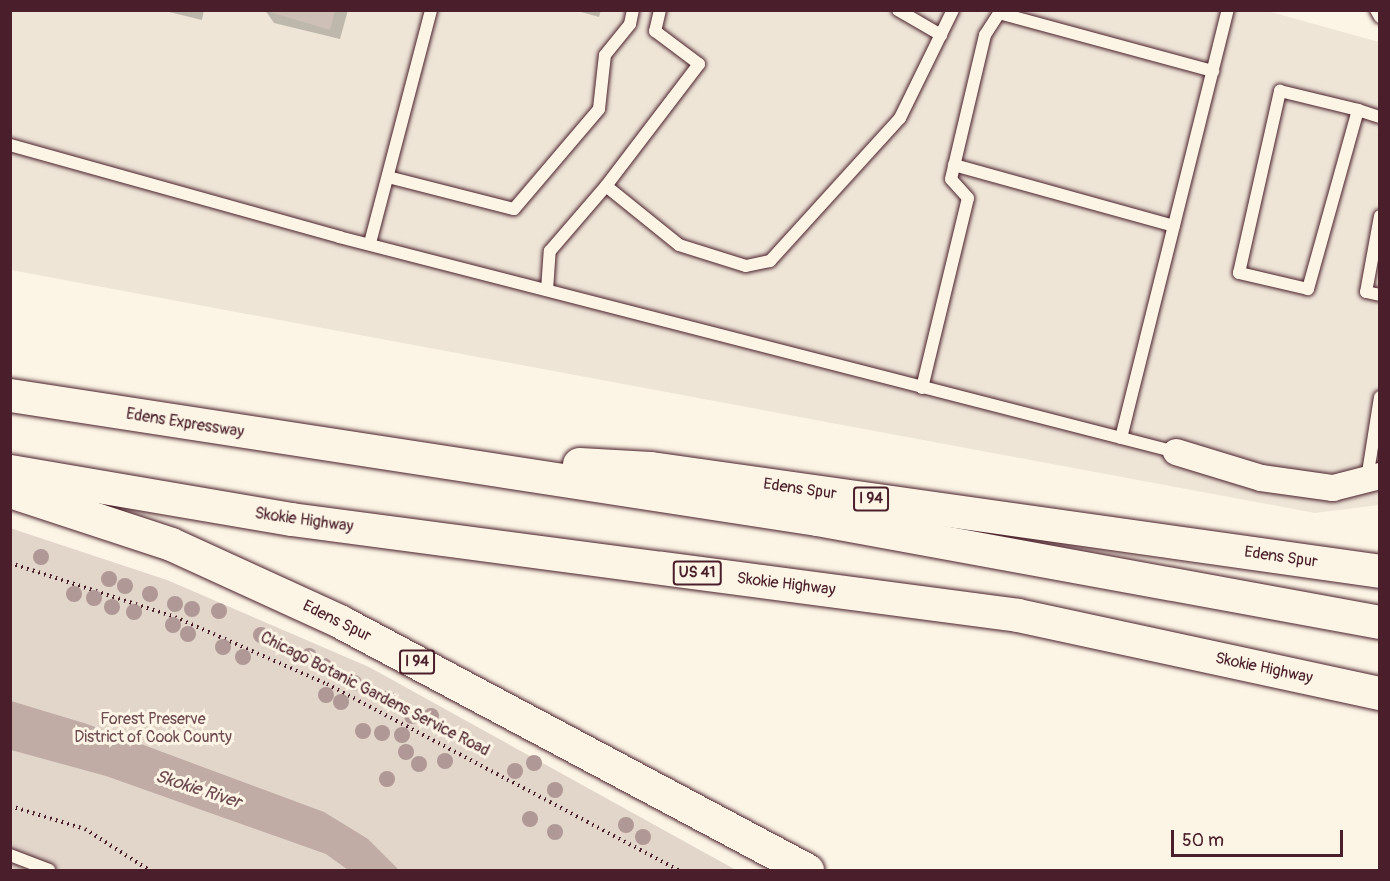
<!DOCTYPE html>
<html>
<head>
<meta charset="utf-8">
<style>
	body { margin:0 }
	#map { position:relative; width:1390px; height:881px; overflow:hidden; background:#fcf5e5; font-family:Pangolin,sans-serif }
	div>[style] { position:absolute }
	.built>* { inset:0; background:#eee5d7 }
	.green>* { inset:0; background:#e2d5ca }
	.water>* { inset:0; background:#c0aca5 }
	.shadow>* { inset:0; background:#0003 }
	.building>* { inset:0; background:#cfc0b7 }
	.path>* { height:4px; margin-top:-2px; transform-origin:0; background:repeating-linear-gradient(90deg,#4a1f2b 0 1.5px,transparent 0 6px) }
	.roads { filter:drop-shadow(0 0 2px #4a1f2b) drop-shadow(0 0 2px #4a1f2b) }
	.lane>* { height:12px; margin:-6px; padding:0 6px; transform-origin:6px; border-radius:6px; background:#fcf5e5 }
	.street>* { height:26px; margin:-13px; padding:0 13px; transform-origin:13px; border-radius:13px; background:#fcf5e5 }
	.highway>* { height:33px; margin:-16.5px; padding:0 16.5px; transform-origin:16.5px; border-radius:16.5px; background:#fcf5e5 }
	.trees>* { width:16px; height:16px; margin:-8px; border-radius:50%; background:#af9895 }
	span { translate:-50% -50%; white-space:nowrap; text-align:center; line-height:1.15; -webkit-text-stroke:6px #fcf5e5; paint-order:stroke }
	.shield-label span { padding:2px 4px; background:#fcf5e5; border:2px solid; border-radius:4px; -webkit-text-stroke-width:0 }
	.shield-label { font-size:15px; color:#4a1f2b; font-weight:700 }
	.street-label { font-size:16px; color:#4a1f2b }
	.park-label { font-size:16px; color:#704c53 }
	.water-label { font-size:18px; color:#6d4950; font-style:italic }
	.frame { position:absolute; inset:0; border:12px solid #4a1f2b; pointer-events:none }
	.scale { position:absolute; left:1171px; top:830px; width:172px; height:27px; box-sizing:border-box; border:3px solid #4a1f2b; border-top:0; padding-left:8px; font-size:18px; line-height:21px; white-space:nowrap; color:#4a1f2b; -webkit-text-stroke:4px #fcf5e5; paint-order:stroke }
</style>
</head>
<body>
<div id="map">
	<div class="built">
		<div style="clip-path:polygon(1264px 10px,1379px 42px,1379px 505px,1315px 513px,11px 270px,10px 11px)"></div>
	</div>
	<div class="green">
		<div style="clip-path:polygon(10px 528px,167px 580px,369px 667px,736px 870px,11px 870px)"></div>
	</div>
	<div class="water">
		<div style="clip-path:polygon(11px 701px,87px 724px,324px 812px,368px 839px,399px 870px,348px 870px,326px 854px,295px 843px,106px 776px,11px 750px)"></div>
	</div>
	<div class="shadow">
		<div style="clip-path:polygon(161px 10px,204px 10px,202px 20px)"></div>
		<div style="clip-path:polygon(265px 10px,348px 10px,340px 39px,274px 23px)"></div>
		<div style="clip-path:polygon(574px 10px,601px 10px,599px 17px)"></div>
	</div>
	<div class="building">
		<div style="clip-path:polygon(263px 10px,335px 10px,330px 30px)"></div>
	</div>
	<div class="path">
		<div style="left:10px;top:563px;width:174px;rotate:18.1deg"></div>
		<div style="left:175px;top:617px;width:166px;rotate:23.8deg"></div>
		<div style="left:327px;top:684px;width:398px;rotate:27.9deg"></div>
		<div style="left:10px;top:806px;width:78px;rotate:17deg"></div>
		<div style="left:85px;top:829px;width:76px;rotate:32.6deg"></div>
	</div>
	<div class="roads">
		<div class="lane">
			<div style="left:660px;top:10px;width:22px;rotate:103deg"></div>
			<div style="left:655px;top:31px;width:55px;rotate:36.9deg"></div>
			<div style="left:699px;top:64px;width:153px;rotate:127.3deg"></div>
			<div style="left:606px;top:186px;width:94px;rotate:38.9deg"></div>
			<div style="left:679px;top:245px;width:70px;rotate:17.4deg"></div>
			<div style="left:746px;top:266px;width:25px;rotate:-12deg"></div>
			<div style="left:770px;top:261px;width:193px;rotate:-47.7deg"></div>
			<div style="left:900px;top:118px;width:120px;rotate:-63.9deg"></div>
			<div style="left:898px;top:10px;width:50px;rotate:30.2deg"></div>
			<div style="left:1376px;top:10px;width:8px;rotate:60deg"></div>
			<div style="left:999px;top:13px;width:222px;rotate:15.2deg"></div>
			<div style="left:1358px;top:110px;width:186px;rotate:105.6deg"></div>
			<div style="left:1308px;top:289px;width:71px;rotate:-166.9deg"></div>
			<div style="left:1239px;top:273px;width:187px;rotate:-77.3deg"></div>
			<div style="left:1280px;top:91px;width:80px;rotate:13.7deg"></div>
			<div style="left:1358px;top:110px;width:23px;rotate:18deg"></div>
			<div style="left:10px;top:145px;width:342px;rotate:15.6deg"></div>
			<div style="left:339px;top:237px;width:864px;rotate:14.41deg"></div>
			<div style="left:954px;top:165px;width:228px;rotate:15.5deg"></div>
			<div style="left:388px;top:177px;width:130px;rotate:14.3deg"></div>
			<div style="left:514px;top:209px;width:131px;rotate:-49.6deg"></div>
			<div style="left:599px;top:109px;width:54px;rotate:-83.7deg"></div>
			<div style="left:605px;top:55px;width:40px;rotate:-51deg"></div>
			<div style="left:630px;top:24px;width:14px;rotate:-78deg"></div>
			<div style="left:1380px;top:216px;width:77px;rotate:100.4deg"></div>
			<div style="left:1366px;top:292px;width:14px;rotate:12deg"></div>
			<div style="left:370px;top:243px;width:241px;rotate:-75.3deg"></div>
			<div style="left:547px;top:290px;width:39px;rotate:-86deg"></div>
			<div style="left:550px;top:251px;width:86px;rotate:-49.3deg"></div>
			<div style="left:922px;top:388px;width:195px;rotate:-76.4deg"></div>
			<div style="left:968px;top:198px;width:25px;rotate:-132deg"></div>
			<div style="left:951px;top:179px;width:148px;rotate:-76.7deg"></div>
			<div style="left:985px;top:35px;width:30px;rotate:-57deg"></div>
			<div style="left:1121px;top:438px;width:441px;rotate:-76deg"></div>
			<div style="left:1367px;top:479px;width:83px;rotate:-81deg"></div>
			<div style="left:10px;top:855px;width:42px;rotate:21deg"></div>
		</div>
		<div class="street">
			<div style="left:1176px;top:452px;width:89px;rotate:17deg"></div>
			<div style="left:1261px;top:478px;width:73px;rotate:7.9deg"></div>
			<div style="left:1333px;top:488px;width:49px;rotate:-14.3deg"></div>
		</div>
		<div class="highway">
			<div style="left:10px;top:395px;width:816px;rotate:8.74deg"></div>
			<div style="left:817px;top:519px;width:572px;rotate:10.37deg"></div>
			<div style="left:579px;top:464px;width:71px;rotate:3.2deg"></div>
			<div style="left:650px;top:468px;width:737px;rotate:8.03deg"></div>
			<div style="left:10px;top:471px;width:285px;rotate:9.7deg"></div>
			<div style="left:291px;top:519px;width:733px;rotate:7.52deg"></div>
			<div style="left:1018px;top:615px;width:370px;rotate:12.2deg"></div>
			<div style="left:10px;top:491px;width:169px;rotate:18.2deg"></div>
			<div style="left:171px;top:544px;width:187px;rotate:24.6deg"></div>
			<div style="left:341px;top:622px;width:528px;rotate:28.02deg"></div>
		</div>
	</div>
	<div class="trees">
		<div style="left:41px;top:557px"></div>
		<div style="left:109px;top:579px"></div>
		<div style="left:125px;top:586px"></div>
		<div style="left:74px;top:594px"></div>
		<div style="left:150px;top:594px"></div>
		<div style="left:94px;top:598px"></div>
		<div style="left:175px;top:604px"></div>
		<div style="left:112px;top:607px"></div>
		<div style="left:192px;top:609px"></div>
		<div style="left:219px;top:611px"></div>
		<div style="left:134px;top:612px"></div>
		<div style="left:173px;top:625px"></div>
		<div style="left:188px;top:634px"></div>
		<div style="left:261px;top:635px"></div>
		<div style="left:277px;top:644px"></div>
		<div style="left:223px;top:647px"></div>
		<div style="left:309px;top:656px"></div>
		<div style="left:243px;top:657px"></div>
		<div style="left:324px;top:666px"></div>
		<div style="left:354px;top:683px"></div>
		<div style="left:326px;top:695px"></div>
		<div style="left:388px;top:699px"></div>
		<div style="left:341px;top:702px"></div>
		<div style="left:412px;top:716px"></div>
		<div style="left:431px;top:716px"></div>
		<div style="left:363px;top:731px"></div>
		<div style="left:382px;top:733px"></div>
		<div style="left:402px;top:735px"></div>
		<div style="left:406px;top:752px"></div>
		<div style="left:445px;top:761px"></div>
		<div style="left:534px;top:763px"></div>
		<div style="left:419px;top:764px"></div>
		<div style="left:515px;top:771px"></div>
		<div style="left:387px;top:779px"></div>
		<div style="left:555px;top:790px"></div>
		<div style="left:530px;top:819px"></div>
		<div style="left:626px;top:825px"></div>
		<div style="left:555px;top:832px"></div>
		<div style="left:643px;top:837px"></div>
	</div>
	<div class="shield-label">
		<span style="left:871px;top:499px">I 94</span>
		<span style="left:697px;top:573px">US 41</span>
		<span style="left:417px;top:662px">I 94</span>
	</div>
	<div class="street-label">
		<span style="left:185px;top:423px;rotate:9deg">Edens Expressway</span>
		<span style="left:800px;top:489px;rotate:8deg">Edens Spur</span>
		<span style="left:304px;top:520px;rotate:8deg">Skokie Highway</span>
		<span style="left:1281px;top:557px;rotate:8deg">Edens Spur</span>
		<span style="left:786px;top:584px;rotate:7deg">Skokie Highway</span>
		<span style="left:337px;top:621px;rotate:26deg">Edens Spur</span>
		<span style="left:1264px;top:668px;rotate:12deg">Skokie Highway</span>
		<span style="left:375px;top:694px;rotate:27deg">Chicago Botanic Gardens Service Road</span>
	</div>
	<div class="park-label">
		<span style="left:153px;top:728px">Forest Preserve<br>District of Cook County</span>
	</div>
	<div class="water-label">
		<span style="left:198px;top:790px;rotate:18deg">Skokie River</span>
	</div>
	<div class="frame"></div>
	<div class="scale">50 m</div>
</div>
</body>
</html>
